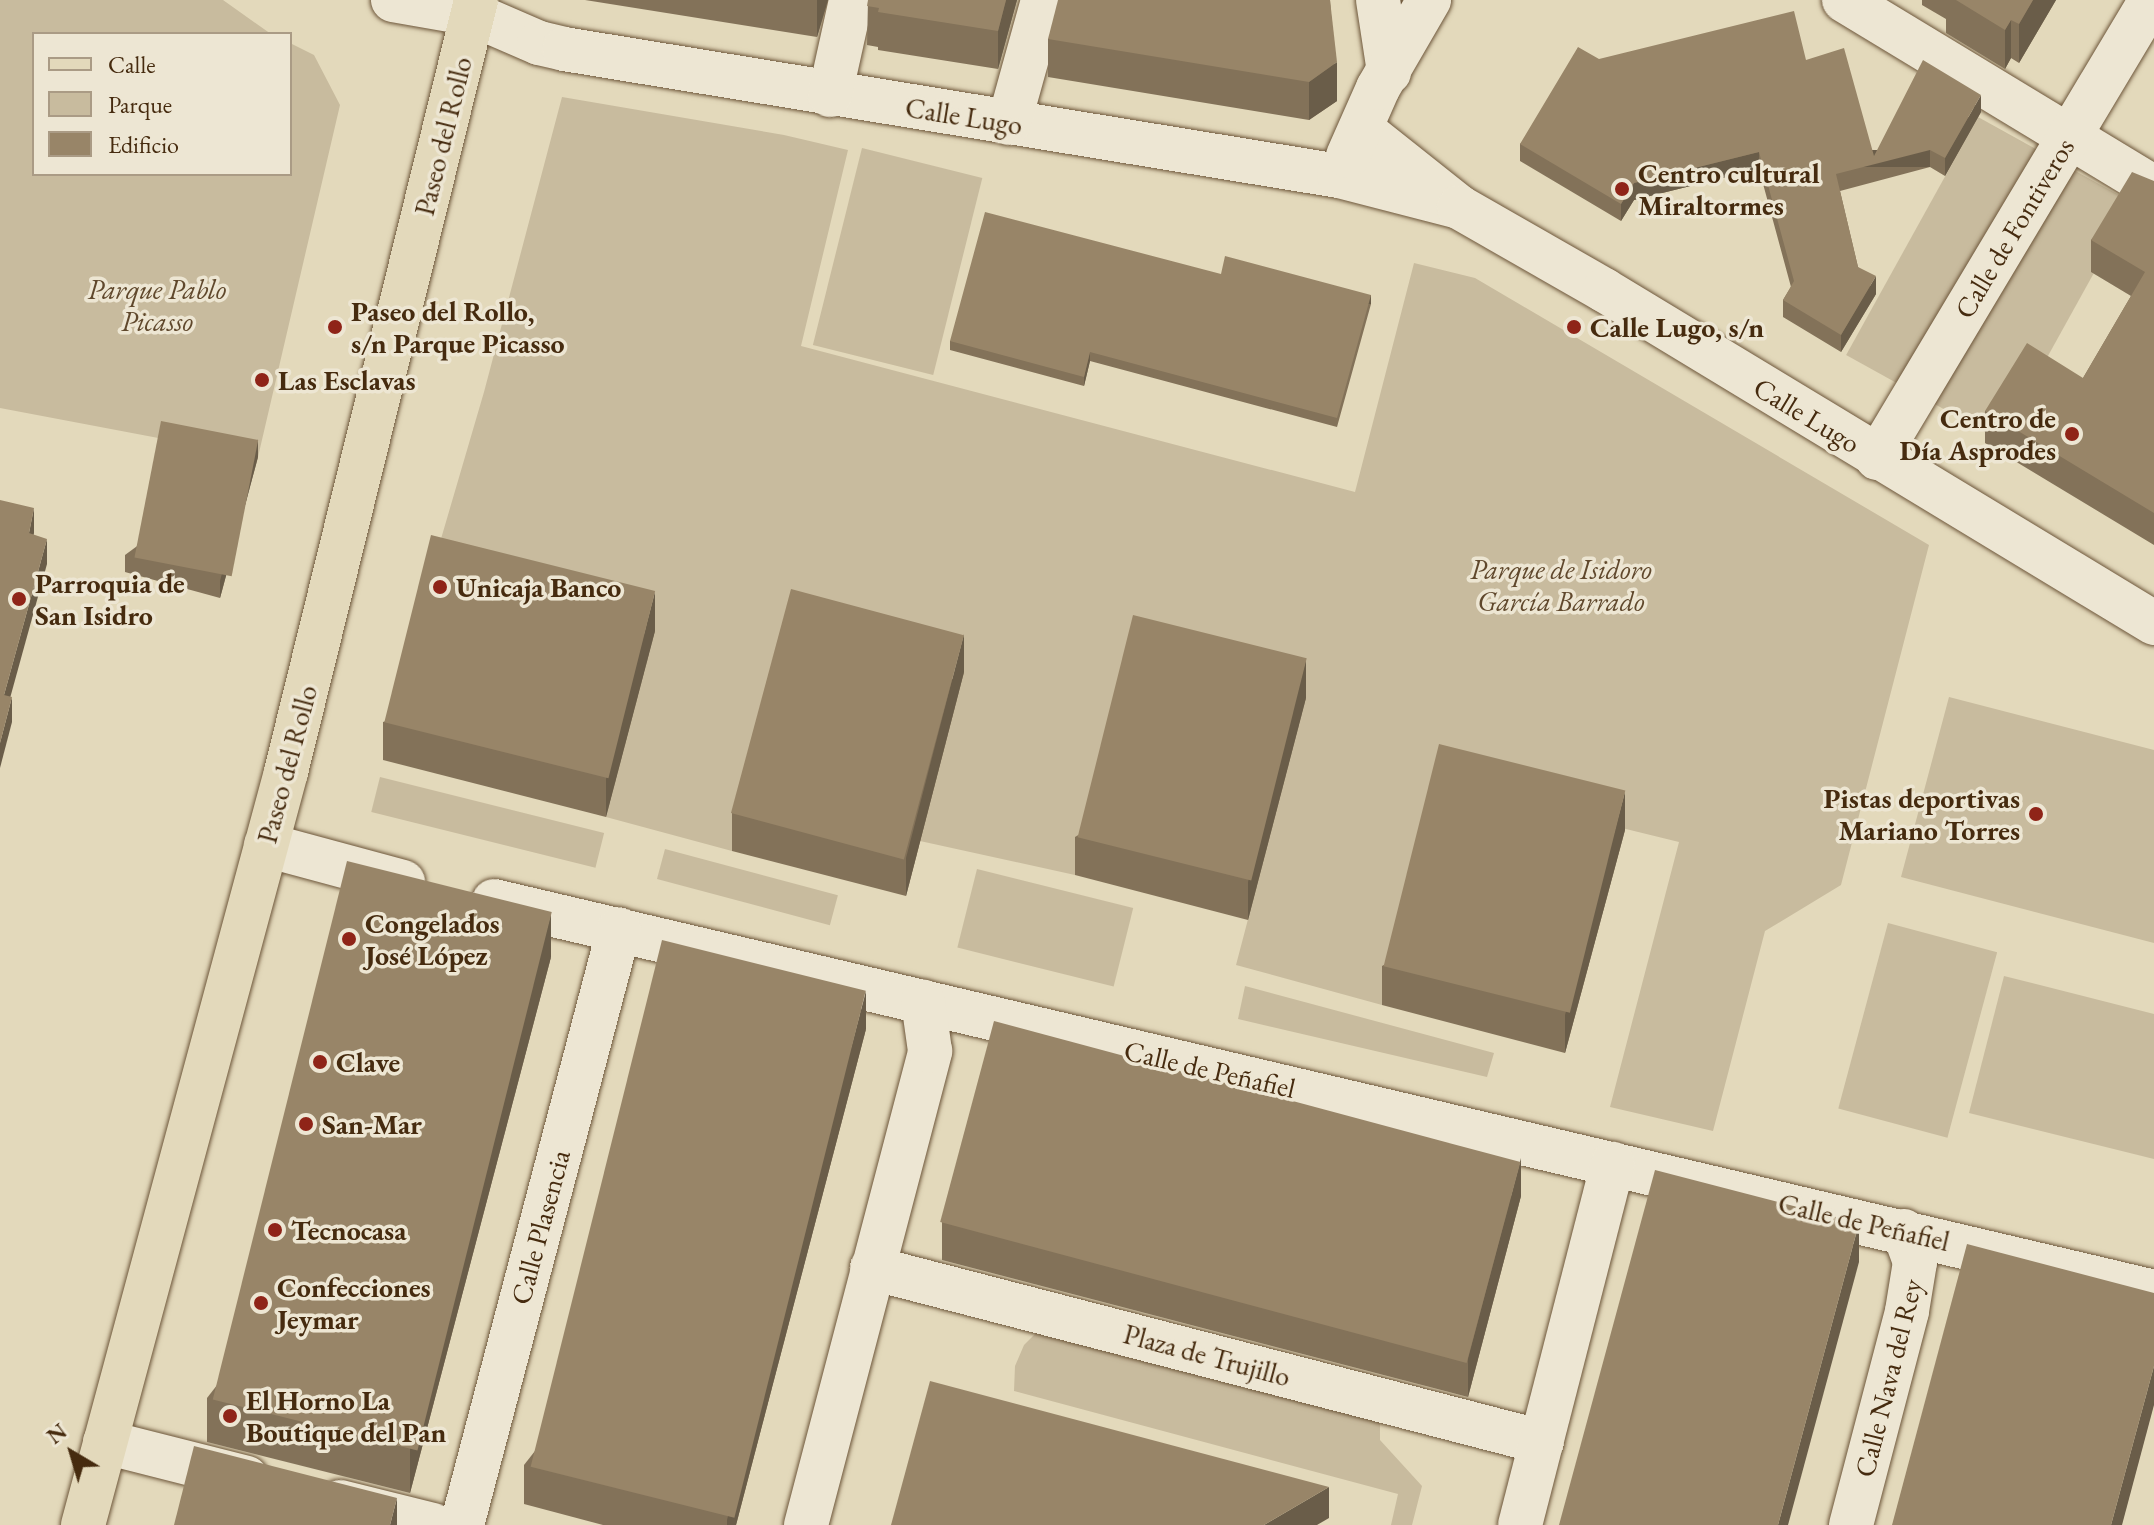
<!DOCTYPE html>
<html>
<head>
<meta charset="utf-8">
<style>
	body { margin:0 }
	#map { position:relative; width:2154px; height:1525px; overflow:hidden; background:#e3d9bb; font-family:"EB Garamond",serif }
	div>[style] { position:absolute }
	.green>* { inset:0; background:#c8bb9e; transform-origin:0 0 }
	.roads { filter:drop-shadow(0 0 2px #6d563a) drop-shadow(0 0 2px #6d563a) }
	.minor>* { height:44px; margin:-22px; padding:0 22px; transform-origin:22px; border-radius:22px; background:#ede6d3 }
	.major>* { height:44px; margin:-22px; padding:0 22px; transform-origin:22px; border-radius:22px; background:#e3d9bb }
	.wall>* { inset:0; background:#837259 }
	.shaded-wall>* { inset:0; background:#6a5d49; transform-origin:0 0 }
	.building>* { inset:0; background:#988568; transform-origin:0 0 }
	.dots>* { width:22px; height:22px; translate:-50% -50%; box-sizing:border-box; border:4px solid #ede6d3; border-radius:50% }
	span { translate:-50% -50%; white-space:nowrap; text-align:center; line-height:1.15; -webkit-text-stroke:7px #ede6d3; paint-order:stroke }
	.street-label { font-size:28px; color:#462b0f }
	.poi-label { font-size:28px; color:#462b0f; font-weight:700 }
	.left { translate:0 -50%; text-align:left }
	.right { translate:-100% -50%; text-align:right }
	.park-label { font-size:28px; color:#60482c; font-style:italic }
	.legend { position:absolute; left:32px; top:32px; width:260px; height:144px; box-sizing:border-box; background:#ede6d3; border:2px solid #aa9b85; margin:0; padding:10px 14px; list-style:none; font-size:24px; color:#462b0f }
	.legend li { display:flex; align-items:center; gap:16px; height:40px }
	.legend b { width:40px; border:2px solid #aa9b85 }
	.north { position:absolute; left:32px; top:1413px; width:80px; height:80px; -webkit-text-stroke:6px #ede6d3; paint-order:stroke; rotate:322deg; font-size:22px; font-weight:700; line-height:32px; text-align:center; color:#462b0f }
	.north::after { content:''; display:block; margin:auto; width:28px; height:36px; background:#462b0f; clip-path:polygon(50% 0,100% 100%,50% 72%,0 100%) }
</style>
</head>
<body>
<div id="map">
	<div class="green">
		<div style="clip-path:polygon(0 0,223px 0,271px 34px,34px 34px,34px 174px,290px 174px,290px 43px,314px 55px,340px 105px,258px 457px,0 408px)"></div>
		<div style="clip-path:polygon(562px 97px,784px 135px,848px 150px,801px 346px,1355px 492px,1414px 263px,1475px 278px,1929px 545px,1841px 885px,1765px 931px,1713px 1131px,1610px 1107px,1679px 842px,1439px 783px,1382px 1005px,1236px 965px,1306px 698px,1133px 653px,1075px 875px,920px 841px,791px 628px,732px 851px,606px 817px,655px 631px,431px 573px,484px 392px)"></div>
		<div style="left:1978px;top:117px;width:177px;height:272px;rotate:29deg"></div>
		<div style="left:862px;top:148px;width:124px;height:203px;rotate:14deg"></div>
		<div style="clip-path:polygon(1949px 697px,2154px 750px,2154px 943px,1901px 877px)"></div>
		<div style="left:380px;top:777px;width:231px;height:36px;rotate:14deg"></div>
		<div style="left:665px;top:849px;width:179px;height:31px;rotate:15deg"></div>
		<div style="left:977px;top:869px;width:161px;height:81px;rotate:14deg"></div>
		<div style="left:1888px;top:923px;width:113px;height:192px;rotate:15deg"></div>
		<div style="clip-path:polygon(2004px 976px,2154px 1014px,2154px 1159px,1969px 1113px)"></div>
		<div style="clip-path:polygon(1245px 986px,1494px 1053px,1487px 1077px,1238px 1019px)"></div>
		<div style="clip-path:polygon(1040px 1329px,1380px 1417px,1380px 1440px,1422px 1486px,1412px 1525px,1391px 1525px,1398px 1494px,1014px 1391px,1015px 1366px,1024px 1345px)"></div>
	</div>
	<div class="roads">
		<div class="minor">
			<div style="left:393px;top:0;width:80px;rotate:10deg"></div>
			<div style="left:472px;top:14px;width:73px;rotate:23.4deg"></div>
			<div style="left:539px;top:43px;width:26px;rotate:13deg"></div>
			<div style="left:564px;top:49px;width:785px;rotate:9.31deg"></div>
			<div style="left:1339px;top:176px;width:124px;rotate:14.5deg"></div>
			<div style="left:1378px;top:0;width:73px;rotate:81.3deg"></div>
			<div style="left:1844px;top:0;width:363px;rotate:31.2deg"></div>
			<div style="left:830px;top:95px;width:97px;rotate:-77.5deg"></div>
			<div style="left:1009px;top:123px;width:128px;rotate:-74.5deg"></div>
			<div style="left:1361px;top:129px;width:125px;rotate:38.5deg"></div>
			<div style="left:1459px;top:207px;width:167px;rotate:29.8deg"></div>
			<div style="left:1604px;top:290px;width:643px;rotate:31.19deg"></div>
			<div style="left:1348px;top:156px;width:74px;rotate:-66.2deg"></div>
			<div style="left:1378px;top:88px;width:102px;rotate:-59.9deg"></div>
			<div style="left:1877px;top:458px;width:534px;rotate:-59.11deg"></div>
			<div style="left:266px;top:845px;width:142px;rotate:15.1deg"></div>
			<div style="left:494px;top:901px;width:1705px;rotate:13.25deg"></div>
			<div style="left:872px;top:1268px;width:692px;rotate:14.56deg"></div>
			<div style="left:105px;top:1442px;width:146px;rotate:14.2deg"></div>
			<div style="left:340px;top:1502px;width:96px;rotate:13.9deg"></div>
			<div style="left:462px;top:1525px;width:616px;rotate:-75.24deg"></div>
			<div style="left:806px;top:1525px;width:490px;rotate:-75.3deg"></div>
			<div style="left:930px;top:1051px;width:50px;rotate:-98deg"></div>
			<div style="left:1520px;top:1525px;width:373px;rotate:-75.6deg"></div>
			<div style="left:1851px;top:1525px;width:221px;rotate:-75.3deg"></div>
			<div style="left:1907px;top:1311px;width:50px;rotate:-80.7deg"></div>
			<div style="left:1915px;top:1262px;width:33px;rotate:-110deg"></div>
		</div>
		<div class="major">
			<div style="left:83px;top:1525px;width:780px;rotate:-74.91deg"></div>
			<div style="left:286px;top:772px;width:795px;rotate:-76.17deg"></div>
		</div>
	</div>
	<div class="wall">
		<div style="clip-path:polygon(585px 0,828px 0,817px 37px)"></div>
		<div style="clip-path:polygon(868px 0,1017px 0,998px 69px,878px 50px,878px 47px,867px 45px)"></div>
		<div style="clip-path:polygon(1330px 0,1337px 101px,1309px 120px,1048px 77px,1048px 39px)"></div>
		<div style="clip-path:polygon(1922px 0,2056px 0,2019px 63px,2011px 58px,2005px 69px,1946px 33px,1946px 19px,1922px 5px)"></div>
		<div style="clip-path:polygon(1599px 59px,1806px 60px,1874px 156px,1981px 112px,1945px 176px,1930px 167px,1840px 191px,1858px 267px,1876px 294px,1841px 352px,1783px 317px,1783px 300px,1791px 287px,1759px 169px,1634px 200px,1621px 221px,1520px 161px,1520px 144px)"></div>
		<div style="clip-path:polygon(2154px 181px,2154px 545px,1985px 443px,1985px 411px,2083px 378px,2131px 296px,2091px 272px,2091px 240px)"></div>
		<div style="clip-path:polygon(1221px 274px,1371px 304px,1337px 427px,1090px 361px,1084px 386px,950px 350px,950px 341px)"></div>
		<div style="clip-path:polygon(258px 457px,220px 598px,125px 572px,125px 555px)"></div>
		<div style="clip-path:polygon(655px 631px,606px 817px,383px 760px,383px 722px)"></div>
		<div style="clip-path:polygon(964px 672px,906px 896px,732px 851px,732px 813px)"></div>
		<div style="clip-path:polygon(1306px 698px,1248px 920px,1075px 875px,1075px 837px)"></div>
		<div style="clip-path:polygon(1625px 830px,1565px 1053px,1382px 1005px,1382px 966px)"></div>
		<div style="clip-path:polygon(551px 957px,410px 1493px,207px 1442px,207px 1398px)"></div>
		<div style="clip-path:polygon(866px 1029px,736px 1525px,603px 1525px,524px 1504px,524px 1465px)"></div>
		<div style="clip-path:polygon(1521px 1196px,1468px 1397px,942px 1260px,942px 1222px)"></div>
	</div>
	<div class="shaded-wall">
		<div style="clip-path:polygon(817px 0,828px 0,817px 37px)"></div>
		<div style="clip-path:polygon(1006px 0,1017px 0,998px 69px,998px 31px)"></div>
		<div style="clip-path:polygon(2033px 0,2056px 0,2019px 63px,2019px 24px)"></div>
		<div style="clip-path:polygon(2011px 20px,2011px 58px,2005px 69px,2005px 30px)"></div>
		<div style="clip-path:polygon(1337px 62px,1337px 101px,1309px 120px,1309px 82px)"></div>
		<div style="clip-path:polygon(1981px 95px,1981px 112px,1945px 176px,1945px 158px)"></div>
		<div style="left:1930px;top:150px;width:17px;height:97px;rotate:90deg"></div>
		<div style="clip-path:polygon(1759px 152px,1759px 169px,1634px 200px,1621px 221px,1621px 204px,1634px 183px)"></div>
		<div style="clip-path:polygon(1876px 276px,1876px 294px,1841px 352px,1841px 335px)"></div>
		<div style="left:1371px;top:295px;width:9px;height:128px;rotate:90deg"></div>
		<div style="clip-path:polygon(1090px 352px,1090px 361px,1084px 386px,1084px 377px)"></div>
		<div style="clip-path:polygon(258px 439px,258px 457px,220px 598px,220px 581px)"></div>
		<div style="clip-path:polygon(34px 508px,34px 533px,29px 557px,29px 533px)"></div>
		<div style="clip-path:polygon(47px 539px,47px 564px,4px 720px,4px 695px)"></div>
		<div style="clip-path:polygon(655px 592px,655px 631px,606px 817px,606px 779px)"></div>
		<div style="clip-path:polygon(964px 634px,964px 672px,906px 896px,906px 858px)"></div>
		<div style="clip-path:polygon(1306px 659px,1306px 698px,1248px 920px,1248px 882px)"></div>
		<div style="clip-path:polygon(12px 697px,12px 722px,0 768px,0 743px)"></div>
		<div style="clip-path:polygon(1625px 792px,1625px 830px,1565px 1053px,1565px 1015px)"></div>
		<div style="clip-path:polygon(551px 913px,551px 957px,410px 1493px,410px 1449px)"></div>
		<div style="clip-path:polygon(866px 991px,866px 1029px,736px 1525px,727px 1525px,727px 1520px)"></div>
		<div style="clip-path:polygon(1521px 1158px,1521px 1196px,1468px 1397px,1468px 1359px)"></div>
		<div style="clip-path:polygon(1859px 1223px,1859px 1262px,1788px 1525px,1778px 1525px)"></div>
		<div style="clip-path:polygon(2154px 1366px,2154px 1405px,2122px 1525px,2111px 1525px)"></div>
		<div style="clip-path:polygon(1329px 1487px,1329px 1518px,1317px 1525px,1264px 1525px)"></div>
		<div style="clip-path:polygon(397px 1498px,397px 1525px,390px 1525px)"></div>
	</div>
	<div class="building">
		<div style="clip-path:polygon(868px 0,1006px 0,998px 31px,878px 12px,879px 8px,867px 6px)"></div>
		<div style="clip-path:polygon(1058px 0,1330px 0,1337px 62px,1309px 82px,1048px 39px)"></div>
		<div style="clip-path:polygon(1956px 0,2033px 0,2019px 24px,2011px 20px,2005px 30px)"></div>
		<div style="clip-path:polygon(1794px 11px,1806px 60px,1844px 48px,1874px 156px,1923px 60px,1981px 95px,1945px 158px,1930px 150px,1836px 174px,1858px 267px,1876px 276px,1841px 335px,1783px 300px,1794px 281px,1759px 152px,1634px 183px,1621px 204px,1520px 144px,1578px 47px,1599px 59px)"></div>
		<div style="clip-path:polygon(2132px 172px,2154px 181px,2154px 513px,1985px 411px,2027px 343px,2083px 378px,2145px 272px,2091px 240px)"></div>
		<div style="clip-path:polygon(985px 212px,1221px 274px,1225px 256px,1371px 295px,1337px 418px,1090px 352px,1084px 377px,950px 341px)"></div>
		<div style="left:161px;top:421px;width:99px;height:139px;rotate:11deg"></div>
		<div style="clip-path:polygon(0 500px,34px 508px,29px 533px,47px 539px,4px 695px,12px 697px,0 743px)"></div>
		<div style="left:431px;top:535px;width:231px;height:193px;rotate:14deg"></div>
		<div style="left:791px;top:589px;width:179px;height:232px;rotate:15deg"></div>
		<div style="left:1133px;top:615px;width:179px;height:229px;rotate:14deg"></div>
		<div style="left:1439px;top:744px;width:192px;height:229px;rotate:14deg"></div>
		<div style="left:347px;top:861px;width:211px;height:555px;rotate:14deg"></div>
		<div style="left:662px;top:940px;width:210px;height:543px;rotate:14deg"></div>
		<div style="left:994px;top:1021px;width:545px;height:208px;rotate:15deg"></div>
		<div style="clip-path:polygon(1655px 1170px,1859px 1223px,1778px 1525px,1559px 1525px)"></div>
		<div style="clip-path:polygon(1967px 1244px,2154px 1293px,2154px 1366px,2111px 1525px,1892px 1525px)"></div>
		<div style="clip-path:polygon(930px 1381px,1329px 1487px,1264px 1525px,891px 1525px)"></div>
		<div style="clip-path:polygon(194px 1446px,397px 1498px,390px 1525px,174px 1525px)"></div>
	</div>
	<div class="dots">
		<div style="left:1622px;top:189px;background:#8f2418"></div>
		<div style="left:335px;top:327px;background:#8f2418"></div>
		<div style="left:1574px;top:327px;background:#8f2418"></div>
		<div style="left:262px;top:380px;background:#8f2418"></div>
		<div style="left:2072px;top:434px;background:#8f2418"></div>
		<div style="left:440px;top:587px;background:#8f2418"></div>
		<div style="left:19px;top:599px;background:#8f2418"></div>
		<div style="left:2036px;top:814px;background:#8f2418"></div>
		<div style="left:349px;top:939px;background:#8f2418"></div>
		<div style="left:320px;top:1062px;background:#8f2418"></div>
		<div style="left:306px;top:1124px;background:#8f2418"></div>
		<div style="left:275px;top:1230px;background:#8f2418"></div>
		<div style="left:261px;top:1303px;background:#8f2418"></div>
		<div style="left:230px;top:1416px;background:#8f2418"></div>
	</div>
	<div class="street-label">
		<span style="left:964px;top:116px;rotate:9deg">Calle Lugo</span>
		<span style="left:443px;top:136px;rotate:-76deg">Paseo del Rollo</span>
		<span style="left:2014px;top:228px;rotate:-59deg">Calle de Fontiveros</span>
		<span style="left:1807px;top:415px;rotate:31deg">Calle Lugo</span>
		<span style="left:287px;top:764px;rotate:-75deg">Paseo del Rollo</span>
		<span style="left:1210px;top:1069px;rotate:13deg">Calle de Peñafiel</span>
		<span style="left:1864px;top:1222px;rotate:13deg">Calle de Peñafiel</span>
		<span style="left:540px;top:1227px;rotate:-75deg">Calle Plasencia</span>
		<span style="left:1207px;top:1355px;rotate:15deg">Plaza de Trujillo</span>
		<span style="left:1888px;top:1378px;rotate:-76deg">Calle Nava del Rey</span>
	</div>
	<div class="poi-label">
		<span class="left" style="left:1638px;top:189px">Centro cultural<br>Miraltormes</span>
		<span class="left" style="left:351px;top:327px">Paseo del Rollo,<br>s/n Parque Picasso</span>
		<span class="left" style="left:1590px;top:327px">Calle Lugo, s/n</span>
		<span class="left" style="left:278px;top:380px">Las Esclavas</span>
		<span class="right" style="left:2056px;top:434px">Centro de<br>Día Asprodes</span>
		<span class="left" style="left:35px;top:599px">Parroquia de<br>San Isidro</span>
		<span class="left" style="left:456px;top:587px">Unicaja Banco</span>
		<span class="right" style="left:2020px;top:814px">Pistas deportivas<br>Mariano Torres</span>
		<span class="left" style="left:365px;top:939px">Congelados<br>José López</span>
		<span class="left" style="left:336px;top:1062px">Clave</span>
		<span class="left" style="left:322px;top:1124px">San-Mar</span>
		<span class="left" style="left:291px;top:1230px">Tecnocasa</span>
		<span class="left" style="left:277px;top:1303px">Confecciones<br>Jeymar</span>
		<span class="left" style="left:246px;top:1416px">El Horno La<br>Boutique del Pan</span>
	</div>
	<div class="park-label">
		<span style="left:157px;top:305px">Parque Pablo<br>Picasso</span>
		<span style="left:1561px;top:585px">Parque de Isidoro<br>García Barrado</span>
	</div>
	<ul class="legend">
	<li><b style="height:10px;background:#e3d9bb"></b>Calle</li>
	<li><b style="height:22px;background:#c8bb9e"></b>Parque</li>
	<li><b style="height:22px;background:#988568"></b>Edificio</li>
	</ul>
	<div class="north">N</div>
</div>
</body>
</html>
